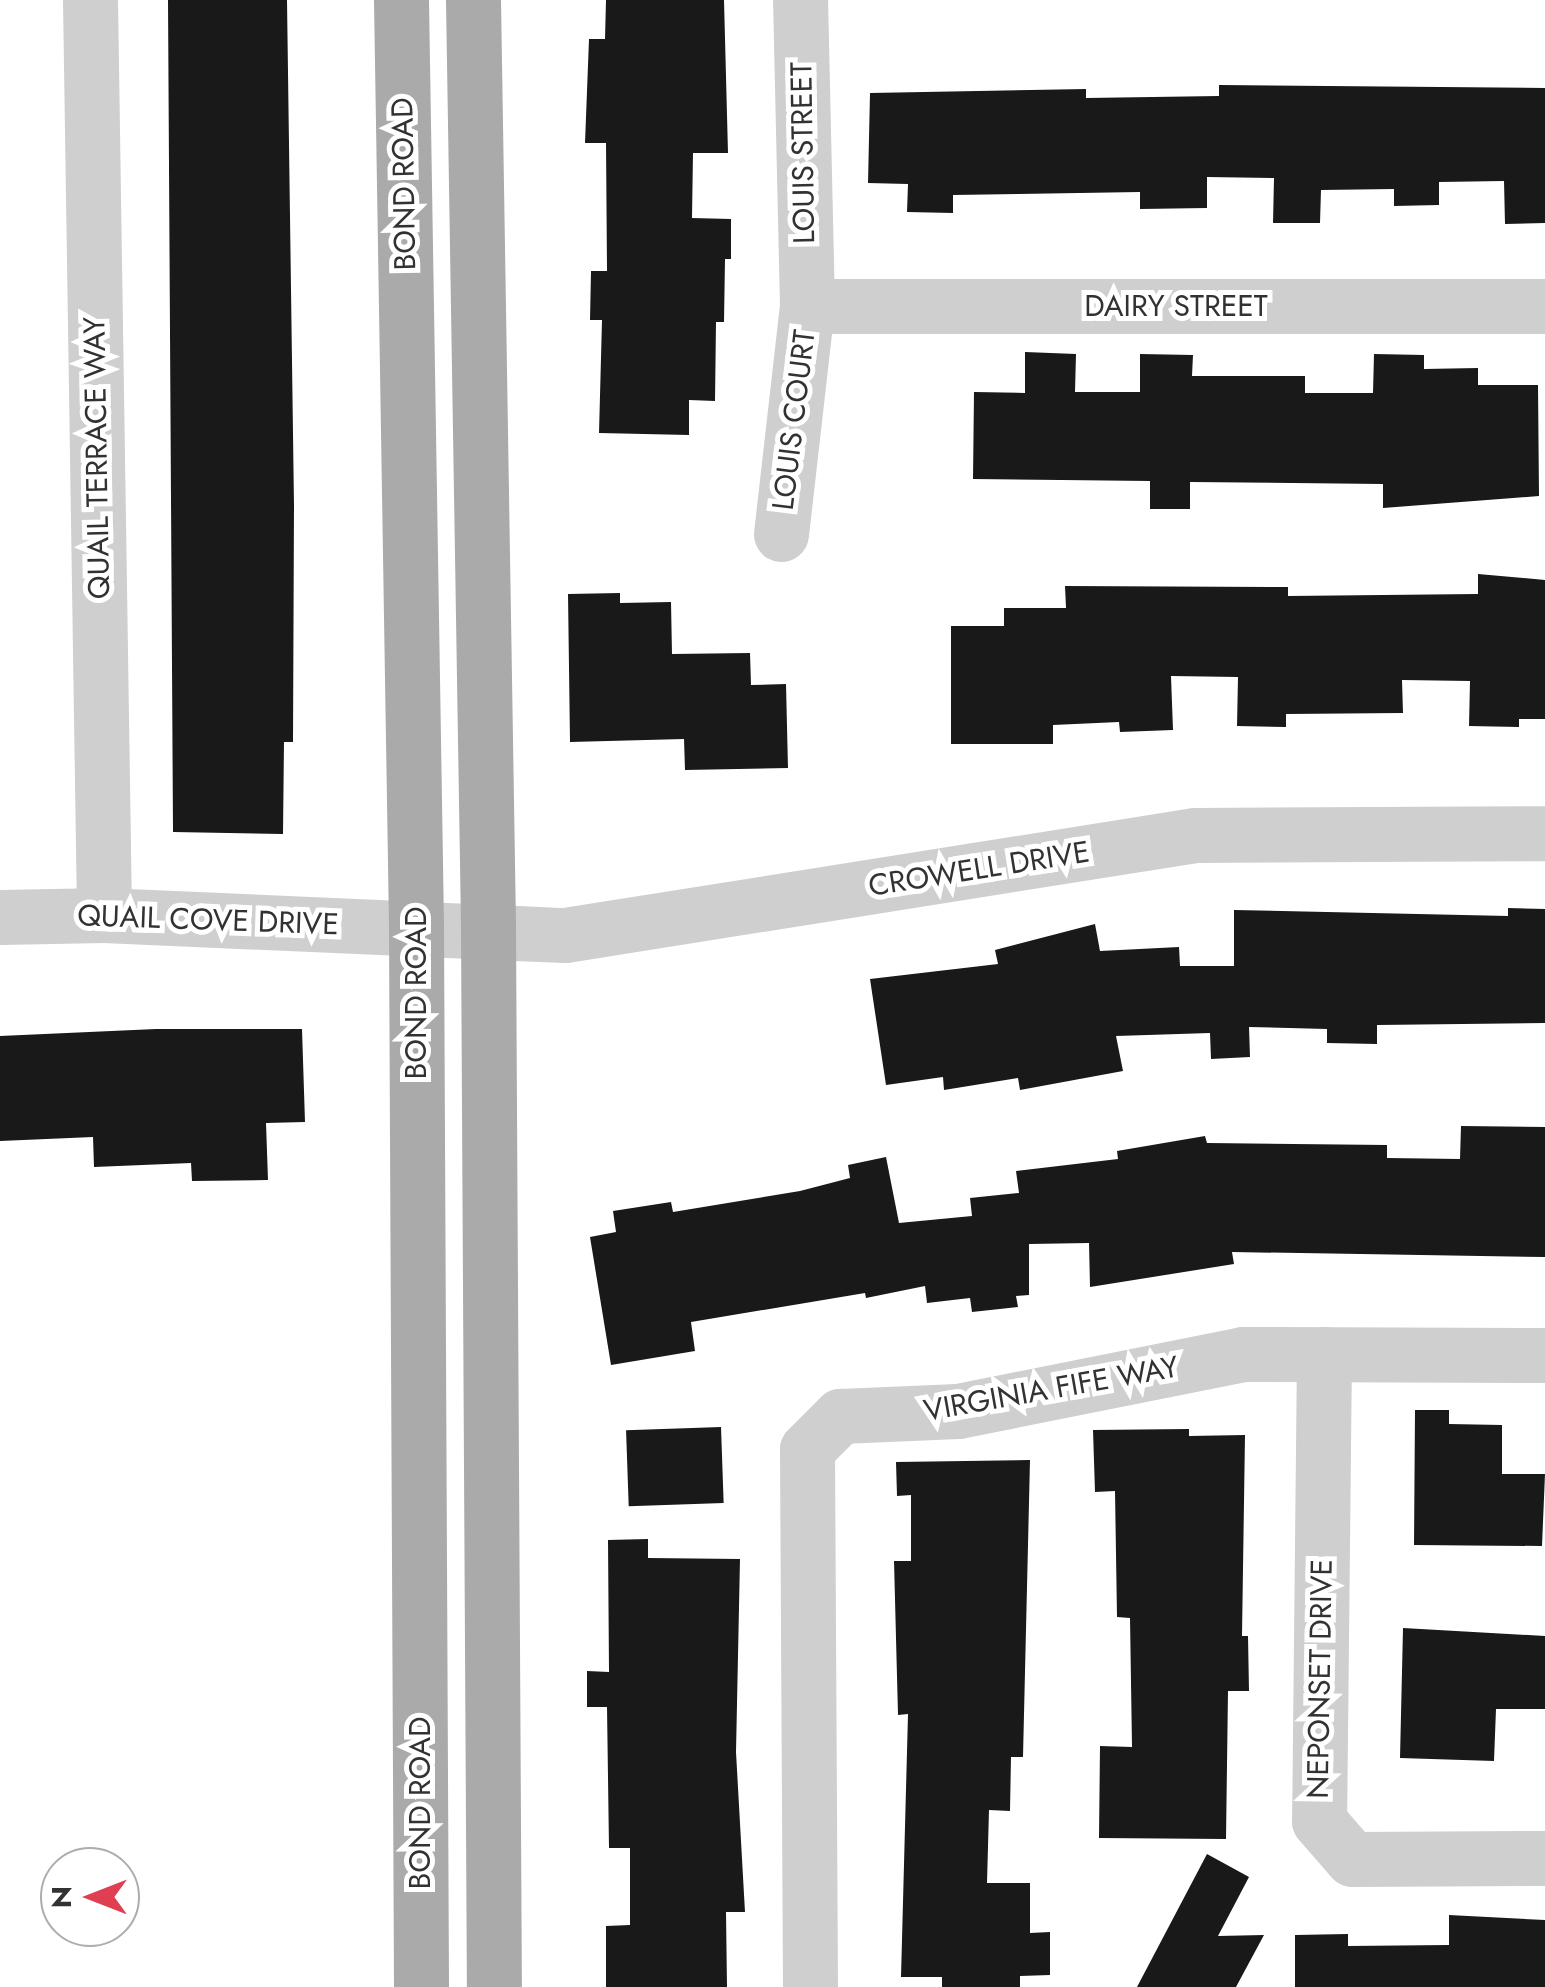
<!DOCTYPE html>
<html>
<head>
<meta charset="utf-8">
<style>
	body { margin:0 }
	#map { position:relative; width:1545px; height:1987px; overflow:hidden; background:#fff; font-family:Jost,sans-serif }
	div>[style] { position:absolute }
	.building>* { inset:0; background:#191919; transform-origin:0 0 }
	.minor>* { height:55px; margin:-27.5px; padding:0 27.5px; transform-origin:27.5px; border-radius:27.5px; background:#cfcfcf }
	.major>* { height:55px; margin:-27.5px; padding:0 27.5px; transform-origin:27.5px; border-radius:27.5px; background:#aaa }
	span { translate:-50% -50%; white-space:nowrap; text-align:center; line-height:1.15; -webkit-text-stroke:10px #fff; paint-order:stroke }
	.street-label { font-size:30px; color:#323232 }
	.north { position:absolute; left:40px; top:1847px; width:100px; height:100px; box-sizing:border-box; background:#fff; border:2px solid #adadad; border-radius:50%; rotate:270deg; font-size:28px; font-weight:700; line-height:40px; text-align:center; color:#323232 }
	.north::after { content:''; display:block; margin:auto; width:35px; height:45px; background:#de4051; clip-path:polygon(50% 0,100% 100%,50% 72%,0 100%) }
</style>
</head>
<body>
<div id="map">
	<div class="building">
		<div style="clip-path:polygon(168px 0,287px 0,294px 505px,293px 742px,284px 742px,283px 834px,173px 832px)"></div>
		<div style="clip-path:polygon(606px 0,724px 0,728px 153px,693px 153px,692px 218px,731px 219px,731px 259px,725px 259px,724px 322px,716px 322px,715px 401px,689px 400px,689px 435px,599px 433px,602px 320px,590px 320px,591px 271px,607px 271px,606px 143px,585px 143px,589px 39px,605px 39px)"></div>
		<div style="clip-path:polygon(1219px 85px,1545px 88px,1545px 223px,1505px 224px,1504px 181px,1439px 182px,1439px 205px,1394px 206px,1394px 189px,1321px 190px,1320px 223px,1273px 223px,1274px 178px,1207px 177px,1207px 208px,1140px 209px,1140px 192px,1018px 194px,953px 195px,953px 213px,907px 212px,908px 184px,868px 183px,870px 93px,1086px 89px,1086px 98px,1219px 96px)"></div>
		<div style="clip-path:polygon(1025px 352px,1076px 354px,1075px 392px,1140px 392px,1140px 354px,1193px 355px,1192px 376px,1305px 376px,1305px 393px,1373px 393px,1374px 354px,1424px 355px,1424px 369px,1478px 368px,1478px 385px,1538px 385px,1539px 496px,1383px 508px,1383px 484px,1190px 482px,1190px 509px,1150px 509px,1150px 481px,973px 479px,974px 392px,1025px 393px)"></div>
		<div style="clip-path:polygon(1478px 574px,1545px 580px,1545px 719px,1519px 719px,1519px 727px,1469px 726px,1470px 681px,1402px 680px,1403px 713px,1286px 714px,1286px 727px,1237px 726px,1238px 677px,1171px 676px,1173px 730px,1120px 732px,1119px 722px,1053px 725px,1053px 744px,951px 744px,951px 626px,1004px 626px,1004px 608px,1066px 608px,1065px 586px,1288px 587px,1288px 596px,1478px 594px)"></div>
		<div style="clip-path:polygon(620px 593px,620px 603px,671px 602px,672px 654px,750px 653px,751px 685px,786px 684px,788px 768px,685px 770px,684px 739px,570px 742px,568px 594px)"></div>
		<div style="clip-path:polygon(1508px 908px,1545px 909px,1545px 1023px,1377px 1025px,1377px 1044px,1327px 1043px,1327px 1029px,1249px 1027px,1250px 1057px,1211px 1059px,1210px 1033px,1116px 1036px,1123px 1071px,1020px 1090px,1018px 1078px,944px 1090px,943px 1077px,886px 1085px,870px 979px,998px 964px,995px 950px,1095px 924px,1100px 951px,1179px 947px,1180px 966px,1234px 966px,1234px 910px,1508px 916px)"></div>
		<div style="clip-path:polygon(156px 1029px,302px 1029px,305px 1122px,266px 1123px,268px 1180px,192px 1181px,191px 1163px,94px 1167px,93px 1137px,0 1141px,0 1036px)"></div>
		<div style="clip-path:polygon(1461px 1126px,1545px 1127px,1545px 1257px,1232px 1252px,1234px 1264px,1090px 1287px,1089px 1243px,1029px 1244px,1029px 1295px,1016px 1296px,1018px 1307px,972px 1312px,970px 1298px,927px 1303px,925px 1286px,866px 1298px,865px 1293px,691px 1322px,695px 1351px,611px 1365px,590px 1237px,616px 1232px,613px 1211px,671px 1202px,673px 1212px,800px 1191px,850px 1178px,848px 1165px,886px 1157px,899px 1223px,972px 1216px,970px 1198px,1019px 1193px,1016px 1171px,1118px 1159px,1117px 1151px,1205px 1136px,1207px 1143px,1387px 1145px,1387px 1158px,1460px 1159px)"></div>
		<div style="clip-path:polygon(1415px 1410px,1449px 1410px,1449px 1424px,1502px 1425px,1502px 1474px,1545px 1474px,1542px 1546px,1414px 1545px)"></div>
		<div style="left:721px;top:1427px;width:76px;height:95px;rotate:88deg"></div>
		<div style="clip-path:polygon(1189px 1429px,1189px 1436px,1245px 1435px,1242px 1636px,1248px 1636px,1249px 1691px,1228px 1691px,1226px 1839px,1099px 1838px,1100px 1746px,1132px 1747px,1130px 1618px,1117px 1617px,1115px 1491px,1095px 1492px,1093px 1430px)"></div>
		<div style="clip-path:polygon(1030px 1460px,1023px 1757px,1011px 1757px,1010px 1811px,989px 1810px,987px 1883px,1030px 1883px,1030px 1933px,1050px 1932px,1050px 1975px,1020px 1976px,1020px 1987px,942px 1987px,942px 1977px,901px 1977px,908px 1714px,898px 1715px,894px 1561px,911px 1561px,911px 1495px,897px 1496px,896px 1462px)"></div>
		<div style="clip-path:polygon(648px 1539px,648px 1558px,740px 1559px,736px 1752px,745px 1912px,726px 1912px,727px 1987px,606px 1987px,606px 1926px,630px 1925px,630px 1848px,609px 1848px,607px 1707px,587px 1707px,587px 1671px,609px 1672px,608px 1540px)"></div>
		<div style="clip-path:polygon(1403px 1628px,1545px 1636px,1545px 1709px,1496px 1709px,1494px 1761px,1400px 1758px)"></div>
		<div style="clip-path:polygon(1207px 1854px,1249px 1877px,1218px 1936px,1264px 1935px,1236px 1987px,1137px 1987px)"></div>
		<div style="clip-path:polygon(1449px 1915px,1545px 1920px,1545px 1987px,1295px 1987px,1295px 1935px,1348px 1934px,1348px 1946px,1449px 1945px)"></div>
	</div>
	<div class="minor">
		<div style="left:90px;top:0;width:915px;rotate:89.12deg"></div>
		<div style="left:807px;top:306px;width:738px"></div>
		<div style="left:781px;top:534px;width:229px;rotate:-83.5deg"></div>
		<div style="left:807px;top:306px;width:306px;rotate:-91.3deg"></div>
		<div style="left:0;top:917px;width:104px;rotate:-1.1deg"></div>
		<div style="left:104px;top:915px;width:461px;rotate:2.5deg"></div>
		<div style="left:565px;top:935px;width:638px;rotate:-9.02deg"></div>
		<div style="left:1195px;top:835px;width:350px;rotate:-0.3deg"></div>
		<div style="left:1324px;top:1354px;width:467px;rotate:90.6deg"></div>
		<div style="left:1319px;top:1821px;width:50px;rotate:49deg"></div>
		<div style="left:1352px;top:1859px;width:193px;rotate:-0.3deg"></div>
		<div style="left:810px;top:1987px;width:538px;rotate:-90.32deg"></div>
		<div style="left:807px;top:1449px;width:47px;rotate:-45deg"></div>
		<div style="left:840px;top:1416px;width:118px;rotate:-2.4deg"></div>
		<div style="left:958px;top:1411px;width:291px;rotate:-11.3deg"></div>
		<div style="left:1243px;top:1354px;width:302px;rotate:0.2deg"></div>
	</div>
	<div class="major">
		<div style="left:401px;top:0;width:926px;rotate:89.07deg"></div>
		<div style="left:416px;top:926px;width:1061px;rotate:89.73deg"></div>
		<div style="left:473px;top:0;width:929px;rotate:89.07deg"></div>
		<div style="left:488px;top:929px;width:1058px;rotate:89.68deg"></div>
	</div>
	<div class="street-label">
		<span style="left:803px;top:153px;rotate:-91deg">LOUIS STREET</span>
		<span style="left:404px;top:184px;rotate:-91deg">BOND ROAD</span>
		<span style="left:1176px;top:306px">DAIRY STREET</span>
		<span style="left:794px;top:420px;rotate:-83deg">LOUIS COURT</span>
		<span style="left:97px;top:458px;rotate:-91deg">QUAIL TERRACE WAY</span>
		<span style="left:979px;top:869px;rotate:-9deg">CROWELL DRIVE</span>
		<span style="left:208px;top:920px;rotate:2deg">QUAIL COVE DRIVE</span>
		<span style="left:416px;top:993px;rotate:-90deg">BOND ROAD</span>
		<span style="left:1051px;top:1389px;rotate:-10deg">VIRGINIA FIFE WAY</span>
		<span style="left:1320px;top:1679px;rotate:-89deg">NEPONSET DRIVE</span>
		<span style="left:420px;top:1803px;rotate:-90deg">BOND ROAD</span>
	</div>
	<div class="north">N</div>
</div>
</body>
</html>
